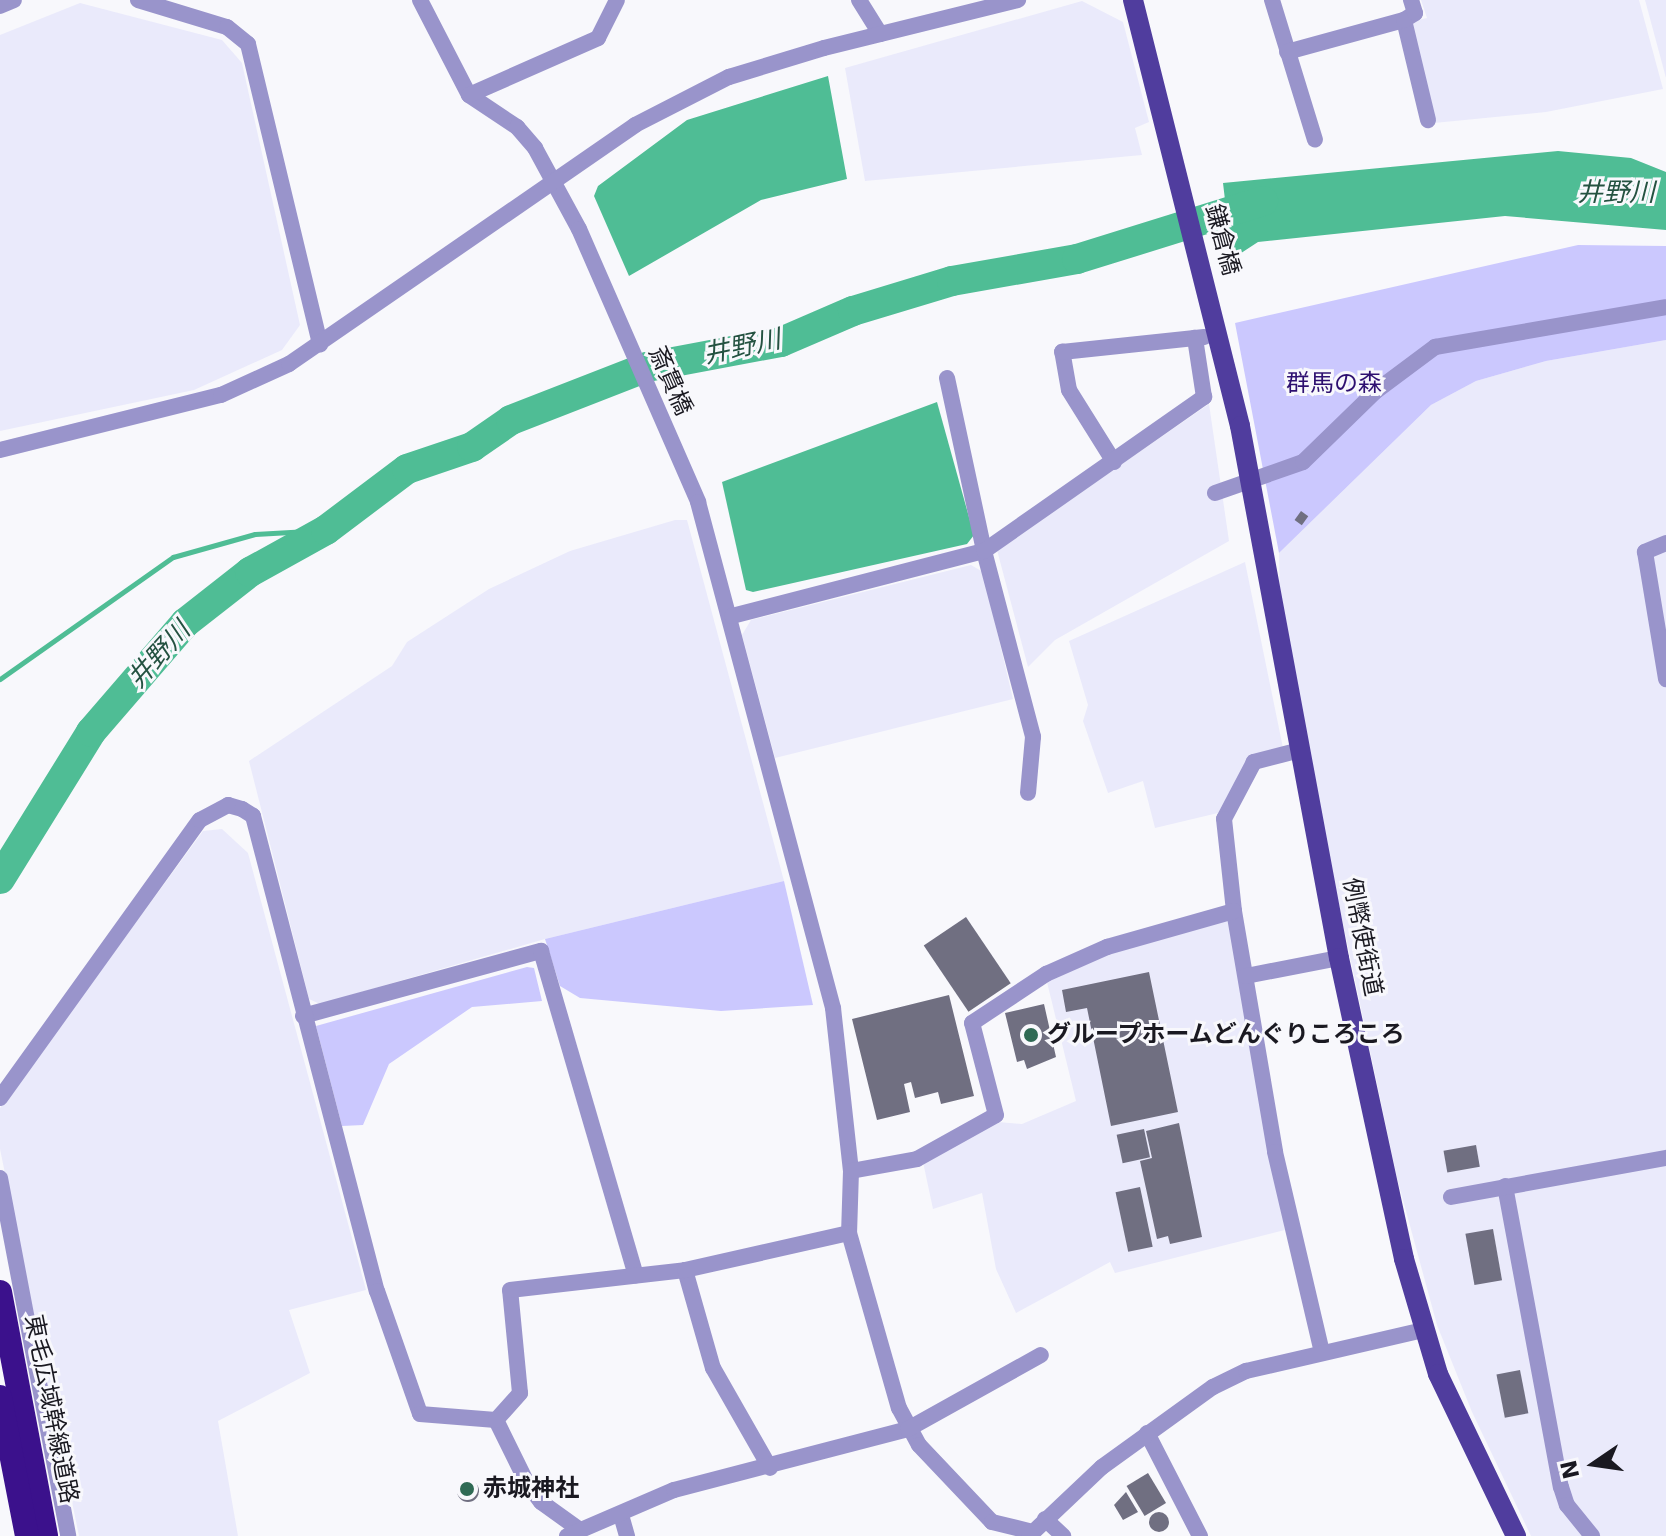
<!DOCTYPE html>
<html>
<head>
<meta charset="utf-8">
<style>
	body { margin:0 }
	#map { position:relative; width:1666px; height:1536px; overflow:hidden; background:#f8f8fc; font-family:"DejaVu Sans","Noto Sans JP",sans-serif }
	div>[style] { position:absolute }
	.built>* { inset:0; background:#eaeafb }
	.green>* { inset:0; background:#cbc8fe }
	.water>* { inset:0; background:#4fbd95 }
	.stream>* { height:5px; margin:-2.5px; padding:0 2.5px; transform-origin:2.5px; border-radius:2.5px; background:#4fbd95 }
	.river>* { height:30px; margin:-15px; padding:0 15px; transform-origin:15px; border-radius:15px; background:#4fbd95 }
	.building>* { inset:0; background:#706f81; transform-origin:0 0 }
	.round { border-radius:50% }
	.minor>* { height:16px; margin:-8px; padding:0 8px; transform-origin:8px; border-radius:8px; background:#9994cb }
	.major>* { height:20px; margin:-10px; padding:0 10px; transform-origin:10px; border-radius:10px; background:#503d9e }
	.highway>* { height:24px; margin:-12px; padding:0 12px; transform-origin:12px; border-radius:12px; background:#3b118c }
	.dots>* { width:22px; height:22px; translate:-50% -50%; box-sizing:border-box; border:4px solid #f8f8fc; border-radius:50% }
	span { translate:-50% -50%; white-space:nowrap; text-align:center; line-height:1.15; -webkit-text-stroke:6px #f8f8fc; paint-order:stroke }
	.street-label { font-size:24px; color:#1a1921 }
	.park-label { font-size:24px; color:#2e1070 }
	.poi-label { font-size:24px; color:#1a1921; font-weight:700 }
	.left { translate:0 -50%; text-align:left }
	.water-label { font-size:26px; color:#245241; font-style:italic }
	.north { position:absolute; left:1554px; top:1424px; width:80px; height:80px; -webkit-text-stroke:6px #f8f8fc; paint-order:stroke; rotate:257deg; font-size:22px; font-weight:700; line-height:32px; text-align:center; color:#1a1921 }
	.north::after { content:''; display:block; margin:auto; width:28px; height:36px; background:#1a1921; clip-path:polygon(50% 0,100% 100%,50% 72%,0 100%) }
</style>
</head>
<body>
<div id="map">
	<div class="built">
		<div style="clip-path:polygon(1421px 0,1639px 0,1663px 89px,1546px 112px,1434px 123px,1414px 43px,1413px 21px,1427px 18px)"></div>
		<div style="clip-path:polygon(1645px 0,1666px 0,1666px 78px)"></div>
		<div style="clip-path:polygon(1082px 1px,1123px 22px,1149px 122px,1135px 128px,1142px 155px,865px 181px,845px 68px)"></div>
		<div style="clip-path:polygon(80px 3px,222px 40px,242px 63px,300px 325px,282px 350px,194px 390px,0 431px,0 35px)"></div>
		<div style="clip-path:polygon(1666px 340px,1666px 1536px,1531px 1536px,1472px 1412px,1437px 1325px,1397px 1178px,1311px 773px,1280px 606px,1279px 553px,1431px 405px,1476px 381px,1546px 361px)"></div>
		<div style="clip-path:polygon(1209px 404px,1229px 541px,1055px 640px,1028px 667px,997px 550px)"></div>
		<div style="clip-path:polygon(675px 520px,687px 520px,784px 881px,545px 939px,320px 1004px,309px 999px,249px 761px,392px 666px,407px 642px,489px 589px,570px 551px)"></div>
		<div style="clip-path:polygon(1245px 562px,1283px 748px,1249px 758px,1218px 813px,1155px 828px,1143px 781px,1108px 793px,1083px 721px,1088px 705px,1069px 641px)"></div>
		<div style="clip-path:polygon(971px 565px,983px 572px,1013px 699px,775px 758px,742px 635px,751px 620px)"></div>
		<div style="clip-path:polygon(222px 829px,248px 853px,366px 1290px,289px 1310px,310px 1373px,218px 1421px,238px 1536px,79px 1536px,0 1149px,0 1108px,203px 831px)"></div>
		<div style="clip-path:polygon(1229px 920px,1285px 1230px,1115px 1273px,1110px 1262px,1016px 1313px,996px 1269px,982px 1193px,933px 1209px,923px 1162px,998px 1122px,1022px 1124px,1076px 1101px,1046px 978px,1074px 963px)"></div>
	</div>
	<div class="green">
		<div style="clip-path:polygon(1578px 245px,1666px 246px,1666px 340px,1546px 361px,1476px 381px,1431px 405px,1279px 553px,1235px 323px)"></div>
		<div style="clip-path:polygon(784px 881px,813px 1005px,721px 1011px,580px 998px,560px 986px,545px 939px)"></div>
		<div style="clip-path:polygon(527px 967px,534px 968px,542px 1001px,472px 1007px,389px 1064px,363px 1125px,342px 1126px,316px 1026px)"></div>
	</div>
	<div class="water">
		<div style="clip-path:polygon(828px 76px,847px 179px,761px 200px,629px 276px,594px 196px,598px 186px,687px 120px)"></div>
		<div style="clip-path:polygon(1558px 151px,1631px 158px,1666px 172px,1666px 230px,1505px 216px,1258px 242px,1232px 259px,1223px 183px)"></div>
		<div style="clip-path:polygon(937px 402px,974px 535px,967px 544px,753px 592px,746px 590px,722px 482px)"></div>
	</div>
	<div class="stream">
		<div style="left:0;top:679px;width:212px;rotate:-35.2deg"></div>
		<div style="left:173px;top:557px;width:85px;rotate:-15.7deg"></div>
		<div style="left:255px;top:534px;width:71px;rotate:-3.2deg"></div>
	</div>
	<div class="river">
		<div style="left:0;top:879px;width:173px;rotate:-58.2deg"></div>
		<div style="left:91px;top:732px;width:144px;rotate:-49.2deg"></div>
		<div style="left:185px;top:623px;width:83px;rotate:-38.1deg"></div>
		<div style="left:250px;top:572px;width:87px;rotate:-28.9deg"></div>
		<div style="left:326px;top:530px;width:101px;rotate:-37deg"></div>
		<div style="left:407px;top:469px;width:69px;rotate:-18.7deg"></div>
		<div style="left:472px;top:447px;width:47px;rotate:-34.7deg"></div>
		<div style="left:511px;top:420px;width:146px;rotate:-21.3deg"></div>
		<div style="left:647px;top:367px;width:136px;rotate:-10.6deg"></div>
		<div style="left:781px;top:342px;width:78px;rotate:-23.3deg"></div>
		<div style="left:853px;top:311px;width:103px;rotate:-16.9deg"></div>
		<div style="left:952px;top:281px;width:127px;rotate:-10deg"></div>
		<div style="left:1077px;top:259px;width:195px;rotate:-17.3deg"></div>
	</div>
	<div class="building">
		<div style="left:1301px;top:511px;width:9px;height:11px;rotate:36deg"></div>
		<div style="left:966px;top:917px;width:80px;height:51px;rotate:56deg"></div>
		<div style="clip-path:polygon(1149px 972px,1178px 1112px,1111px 1126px,1087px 1008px,1066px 1012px,1062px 990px)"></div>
		<div style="clip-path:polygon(949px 995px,974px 1096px,941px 1104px,938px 1092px,915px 1098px,911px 1082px,904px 1084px,910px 1112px,877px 1120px,852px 1019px)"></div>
		<div style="clip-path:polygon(1044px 1004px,1056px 1057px,1027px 1069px,1024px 1060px,1017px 1062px,1005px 1013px)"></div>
		<div style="clip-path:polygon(1179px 1123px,1202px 1237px,1170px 1244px,1168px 1236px,1157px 1239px,1140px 1161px,1152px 1158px,1146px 1131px)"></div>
		<div style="left:1144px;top:1129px;width:29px;height:28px;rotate:78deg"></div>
		<div style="left:1476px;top:1145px;width:22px;height:33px;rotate:80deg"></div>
		<div style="left:1140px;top:1187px;width:61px;height:25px;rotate:78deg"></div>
		<div style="left:1493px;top:1229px;width:52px;height:28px;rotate:80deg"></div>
		<div style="left:1520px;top:1370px;width:44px;height:24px;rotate:79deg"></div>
		<div style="left:1148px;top:1473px;width:35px;height:25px;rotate:59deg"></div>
		<div class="round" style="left:457px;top:1480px;width:22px;height:22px"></div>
		<div style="clip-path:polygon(1126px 1492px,1138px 1512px,1123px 1520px,1114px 1505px)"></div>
		<div class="round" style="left:1149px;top:1512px;width:20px;height:20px"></div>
	</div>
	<div class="minor">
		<div style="left:138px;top:0;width:93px;rotate:16.9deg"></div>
		<div style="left:227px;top:27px;width:27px;rotate:39deg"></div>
		<div style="left:248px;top:44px;width:309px;rotate:76.5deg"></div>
		<div style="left:420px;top:0;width:107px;rotate:62.7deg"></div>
		<div style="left:469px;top:95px;width:58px;rotate:33.7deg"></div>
		<div style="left:517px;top:127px;width:28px;rotate:49deg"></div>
		<div style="left:535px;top:148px;width:92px;rotate:61.5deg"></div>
		<div style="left:579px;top:229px;width:298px;rotate:66.4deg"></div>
		<div style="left:698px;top:502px;width:524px;rotate:75.06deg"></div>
		<div style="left:833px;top:1008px;width:164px;rotate:83.7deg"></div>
		<div style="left:851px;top:1171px;width:62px;rotate:91.8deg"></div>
		<div style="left:849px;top:1233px;width:182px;rotate:74.1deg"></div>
		<div style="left:899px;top:1408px;width:42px;rotate:61.6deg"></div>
		<div style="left:919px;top:1445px;width:106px;rotate:46.5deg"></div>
		<div style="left:992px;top:1522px;width:42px;rotate:13.7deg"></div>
		<div style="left:859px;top:0;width:40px;rotate:58deg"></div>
		<div style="left:1272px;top:0;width:146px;rotate:72.9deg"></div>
		<div style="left:0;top:6px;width:15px;rotate:-23deg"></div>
		<div style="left:1404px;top:20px;width:103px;rotate:76.5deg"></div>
		<div style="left:1287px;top:52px;width:121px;rotate:-15.3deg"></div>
		<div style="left:1404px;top:20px;width:13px;rotate:-32deg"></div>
		<div style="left:1415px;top:13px;width:14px;rotate:-107deg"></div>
		<div style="left:469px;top:95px;width:141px;rotate:-23.8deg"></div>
		<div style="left:598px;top:38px;width:42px;rotate:-63.4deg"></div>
		<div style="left:947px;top:378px;width:177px;rotate:77.9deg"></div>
		<div style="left:984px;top:551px;width:192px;rotate:75.2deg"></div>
		<div style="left:1033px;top:737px;width:56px;rotate:95.1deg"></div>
		<div style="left:0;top:450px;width:228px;rotate:-14deg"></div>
		<div style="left:221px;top:395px;width:75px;rotate:-24.5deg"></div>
		<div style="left:289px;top:364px;width:421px;rotate:-34.6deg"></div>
		<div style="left:635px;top:125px;width:106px;rotate:-27.1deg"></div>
		<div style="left:729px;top:77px;width:99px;rotate:-17deg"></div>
		<div style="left:824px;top:48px;width:200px;rotate:-13.9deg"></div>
		<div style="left:1114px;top:462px;width:85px;rotate:-122deg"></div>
		<div style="left:1069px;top:390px;width:39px;rotate:-100deg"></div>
		<div style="left:1062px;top:352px;width:143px;rotate:-6deg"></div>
		<div style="left:1215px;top:493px;width:93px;rotate:-19.4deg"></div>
		<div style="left:1303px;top:462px;width:102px;rotate:-44.2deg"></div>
		<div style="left:1376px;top:391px;width:74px;rotate:-36.7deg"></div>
		<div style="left:1435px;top:347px;width:234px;rotate:-9.8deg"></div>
		<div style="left:1666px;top:543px;width:23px;rotate:157deg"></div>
		<div style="left:1645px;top:552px;width:129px;rotate:80.6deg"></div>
		<div style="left:732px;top:616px;width:260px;rotate:-14.5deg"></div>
		<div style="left:984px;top:551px;width:269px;rotate:-35deg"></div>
		<div style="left:1204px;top:397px;width:60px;rotate:-98.7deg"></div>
		<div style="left:1300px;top:750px;width:48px;rotate:165.4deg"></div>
		<div style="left:1254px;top:762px;width:64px;rotate:117.8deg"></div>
		<div style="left:1224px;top:819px;width:93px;rotate:83.8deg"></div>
		<div style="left:1234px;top:911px;width:244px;rotate:80.3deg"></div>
		<div style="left:1275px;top:1152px;width:206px;rotate:76.8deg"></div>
		<div style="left:1246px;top:976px;width:95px;rotate:-11deg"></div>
		<div style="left:303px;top:1016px;width:247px;rotate:-15.3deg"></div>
		<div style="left:541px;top:951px;width:338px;rotate:73.7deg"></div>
		<div style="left:0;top:1098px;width:342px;rotate:-54.3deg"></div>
		<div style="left:200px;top:820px;width:32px;rotate:-28deg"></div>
		<div style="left:228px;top:805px;width:15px;rotate:16deg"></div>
		<div style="left:242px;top:809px;width:13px;rotate:32deg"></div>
		<div style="left:253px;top:816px;width:491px;rotate:75.4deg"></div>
		<div style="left:377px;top:1291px;width:130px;rotate:70.7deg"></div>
		<div style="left:420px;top:1414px;width:76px;rotate:4.5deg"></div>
		<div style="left:851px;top:1171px;width:67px;rotate:-10.3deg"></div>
		<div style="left:917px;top:1159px;width:90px;rotate:-29.1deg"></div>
		<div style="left:996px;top:1115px;width:95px;rotate:-104.6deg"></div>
		<div style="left:972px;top:1023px;width:89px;rotate:-33.5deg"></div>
		<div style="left:1046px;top:974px;width:67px;rotate:-23.9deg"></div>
		<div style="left:1107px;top:947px;width:132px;rotate:-15.8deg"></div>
		<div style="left:0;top:1178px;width:364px;rotate:79.2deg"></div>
		<div style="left:1505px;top:1186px;width:306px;rotate:79.5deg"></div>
		<div style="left:1561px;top:1487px;width:19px;rotate:72deg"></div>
		<div style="left:1567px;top:1505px;width:40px;rotate:51deg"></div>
		<div style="left:1451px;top:1197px;width:219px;rotate:-10.3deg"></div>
		<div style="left:685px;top:1270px;width:102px;rotate:74.1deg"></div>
		<div style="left:713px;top:1368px;width:115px;rotate:60.3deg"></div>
		<div style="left:1147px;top:1433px;width:116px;rotate:62.8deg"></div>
		<div style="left:621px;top:1515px;width:22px;rotate:74deg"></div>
		<div style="left:1045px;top:1519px;width:25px;rotate:43deg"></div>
		<div style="left:580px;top:1530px;width:48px;rotate:-144.3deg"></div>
		<div style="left:541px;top:1502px;width:21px;rotate:-127deg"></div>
		<div style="left:528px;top:1485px;width:72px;rotate:-116.2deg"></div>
		<div style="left:496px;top:1420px;width:36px;rotate:-48deg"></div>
		<div style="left:520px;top:1393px;width:103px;rotate:-95.5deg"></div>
		<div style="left:510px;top:1290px;width:176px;rotate:-6.5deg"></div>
		<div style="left:685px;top:1270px;width:168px;rotate:-12.7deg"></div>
		<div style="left:567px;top:1536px;width:116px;rotate:-23.3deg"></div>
		<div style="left:674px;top:1490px;width:242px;rotate:-14.6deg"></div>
		<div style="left:908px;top:1429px;width:152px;rotate:-29.1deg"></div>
		<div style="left:1029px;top:1536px;width:100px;rotate:-43.4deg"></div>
		<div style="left:1102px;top:1467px;width:137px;rotate:-35.8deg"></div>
		<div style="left:1213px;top:1387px;width:37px;rotate:-26deg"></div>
		<div style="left:1246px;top:1371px;width:182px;rotate:-13deg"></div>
	</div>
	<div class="major">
		<div style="left:1133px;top:0;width:439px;rotate:75.9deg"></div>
		<div style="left:1240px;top:426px;width:541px;rotate:79.46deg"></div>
		<div style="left:1339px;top:958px;width:308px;rotate:77.8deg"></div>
		<div style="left:1404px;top:1259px;width:120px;rotate:73.5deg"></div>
		<div style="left:1438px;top:1374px;width:180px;rotate:64.3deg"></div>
	</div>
	<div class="highway">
		<div style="left:0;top:1292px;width:248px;rotate:79.3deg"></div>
		<div style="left:0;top:1397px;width:142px;rotate:79deg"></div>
	</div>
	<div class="dots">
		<div style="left:1031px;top:1035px;background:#2f6a54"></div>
		<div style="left:467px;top:1489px;background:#2f6a54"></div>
	</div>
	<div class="street-label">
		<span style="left:1222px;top:240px;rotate:75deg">鎌倉橋</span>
		<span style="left:670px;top:381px;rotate:66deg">斎貫橋</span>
		<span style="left:1362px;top:937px;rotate:79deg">例幣使街道</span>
		<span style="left:51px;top:1409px;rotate:79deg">東毛広域幹線道路</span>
	</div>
	<div class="park-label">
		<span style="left:1334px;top:384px">群馬の森</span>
	</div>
	<div class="poi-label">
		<span class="left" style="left:1047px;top:1035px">グループホームどんぐりころころ</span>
		<span class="left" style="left:483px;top:1489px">赤城神社</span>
	</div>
	<div class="water-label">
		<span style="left:1616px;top:193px">井野川</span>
		<span style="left:742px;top:347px;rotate:-12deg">井野川</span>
		<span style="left:159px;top:655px;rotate:-48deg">井野川</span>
	</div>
	<div class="north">N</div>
</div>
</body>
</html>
